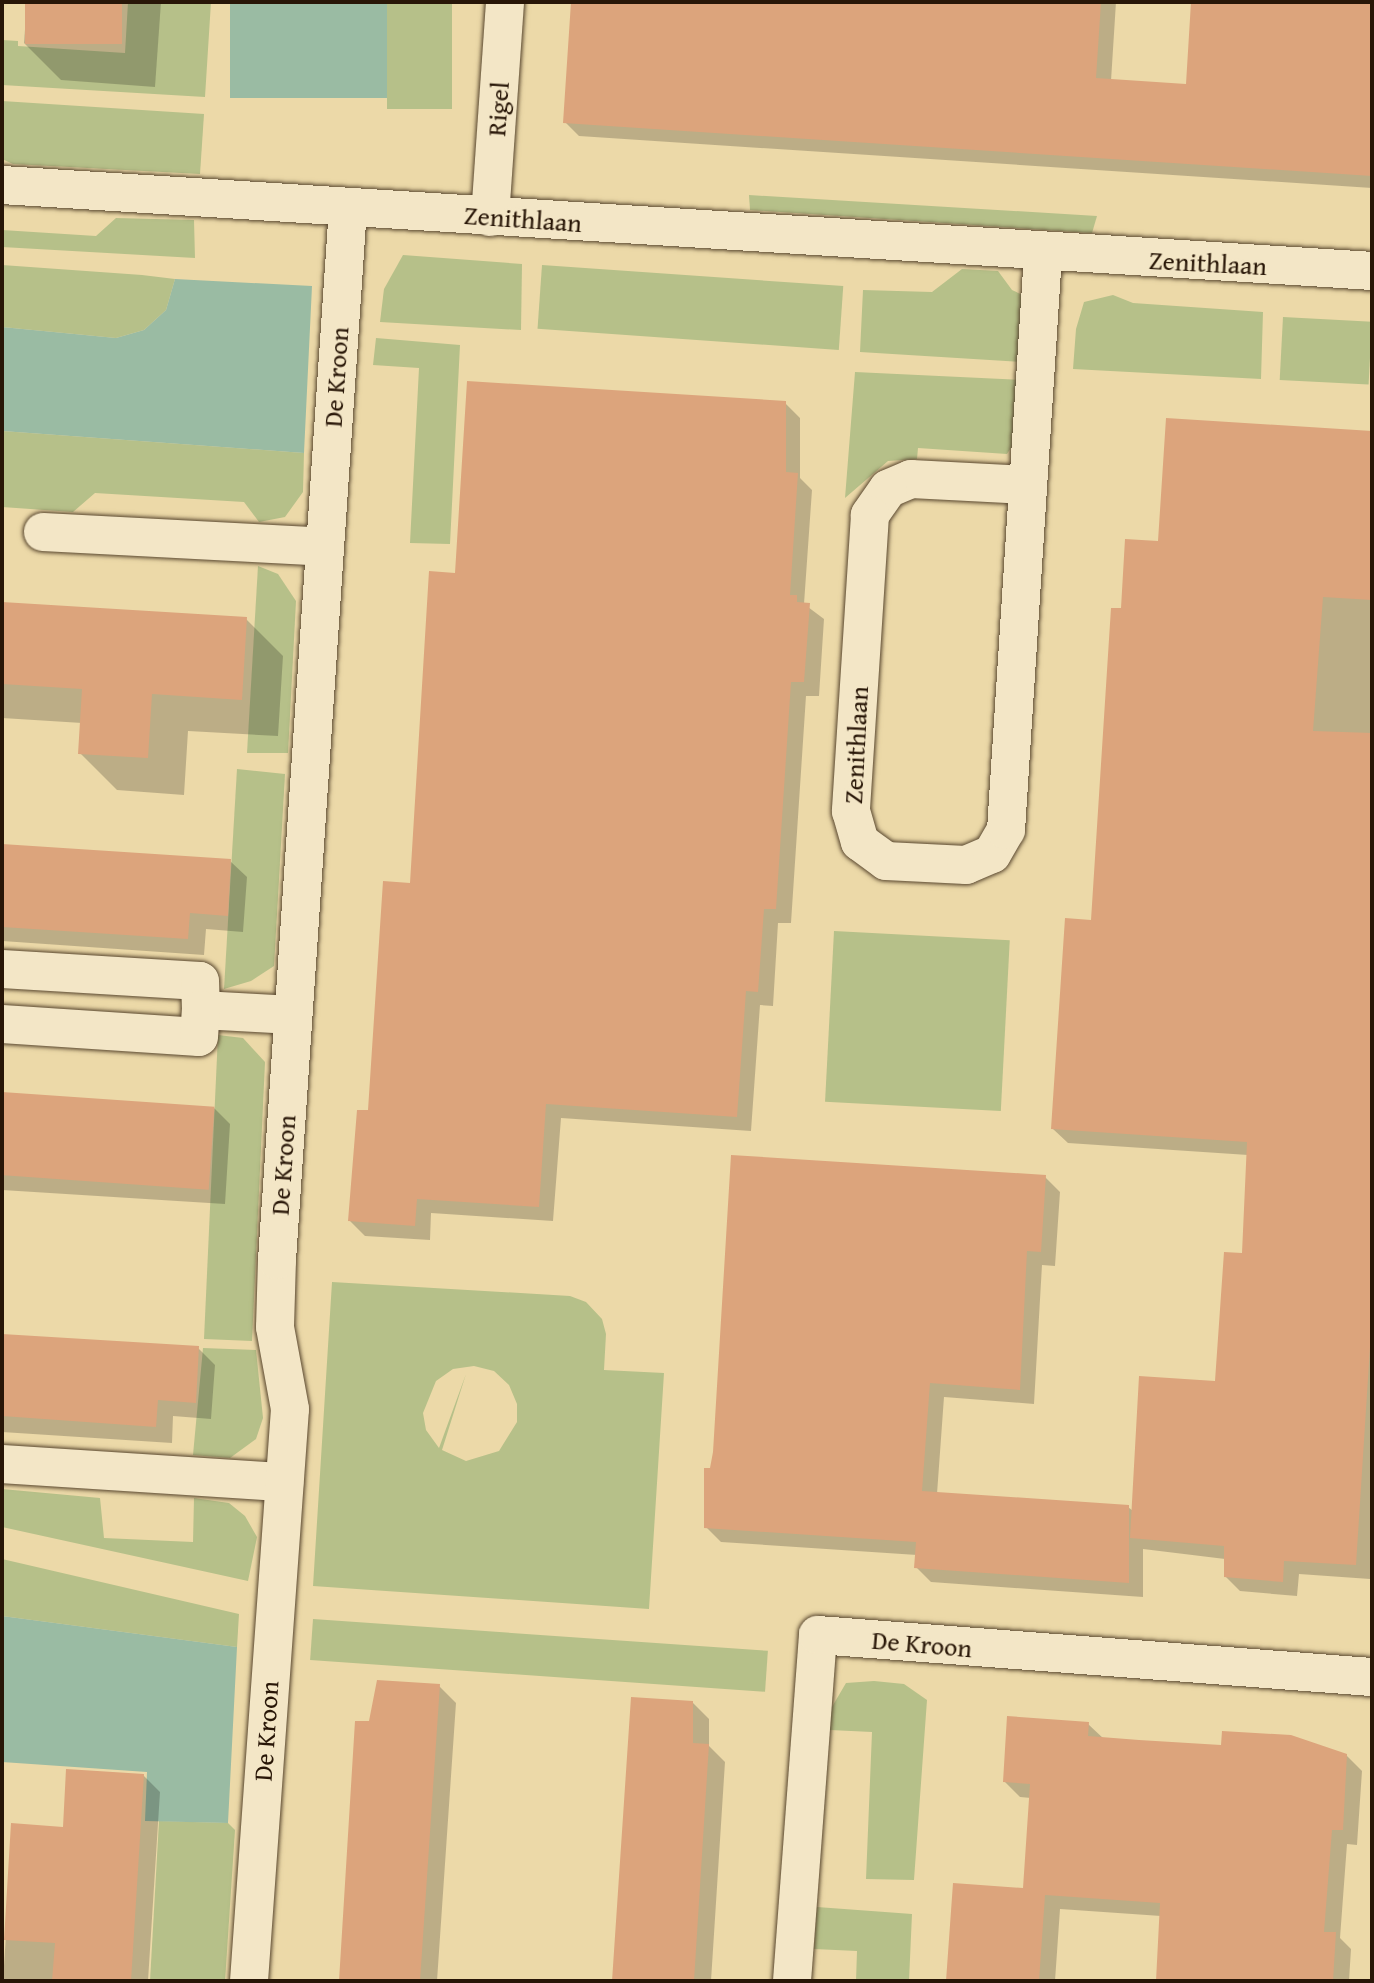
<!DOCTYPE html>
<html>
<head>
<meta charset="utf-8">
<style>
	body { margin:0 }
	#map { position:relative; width:1374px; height:1983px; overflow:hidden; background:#ecd9a8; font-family:"Gentium Book Plus",serif }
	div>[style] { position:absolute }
	.green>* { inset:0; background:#b6c089; transform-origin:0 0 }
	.water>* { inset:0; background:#9abba3; transform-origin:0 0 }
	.shadow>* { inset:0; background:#0003 }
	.building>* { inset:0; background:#dca47c; transform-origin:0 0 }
	.roads { filter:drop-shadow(0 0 2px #59472f) drop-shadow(0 0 2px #59472f) }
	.minor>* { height:38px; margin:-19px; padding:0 19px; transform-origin:19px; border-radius:19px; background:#f3e6c6 }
	.tertiary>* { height:38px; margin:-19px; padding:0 19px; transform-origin:19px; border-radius:19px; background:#f3e6c6 }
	span { translate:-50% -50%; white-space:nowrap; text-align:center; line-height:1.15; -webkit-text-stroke:5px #f3e6c6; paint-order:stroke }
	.street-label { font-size:26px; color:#281607 }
	.frame { position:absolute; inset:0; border:4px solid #281607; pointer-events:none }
</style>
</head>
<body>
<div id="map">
	<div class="green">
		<div style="clip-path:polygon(128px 2px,211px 2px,205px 97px,2px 85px,2px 40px,18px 41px,18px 46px,125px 53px)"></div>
		<div style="left:387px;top:2px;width:65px;height:107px"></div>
		<div style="clip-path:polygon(2px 101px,204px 114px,200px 174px,13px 164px,2px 159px)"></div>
		<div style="clip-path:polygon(749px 195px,1097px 216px,1092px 233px,750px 210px)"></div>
		<div style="clip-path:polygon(116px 218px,194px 220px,195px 258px,2px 247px,2px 230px,96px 236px)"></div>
		<div style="clip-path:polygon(403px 255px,522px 264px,521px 330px,380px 322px,384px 289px)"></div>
		<div style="clip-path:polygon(2px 265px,142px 275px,175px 279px,166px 310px,144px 330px,116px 338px,2px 327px)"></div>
		<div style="left:542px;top:265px;width:302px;height:64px;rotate:4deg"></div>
		<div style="clip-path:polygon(962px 269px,998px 271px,1012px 290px,1029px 298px,1022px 362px,860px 352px,863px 290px,932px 292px)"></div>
		<div style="clip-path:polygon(1113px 295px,1133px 303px,1263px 312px,1261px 379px,1073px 369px,1076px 329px,1084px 302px)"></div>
		<div style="left:1283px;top:317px;width:89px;height:63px;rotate:3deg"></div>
		<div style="clip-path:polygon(376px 338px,460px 345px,450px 544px,410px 543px,419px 368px,373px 365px)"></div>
		<div style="clip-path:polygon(855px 372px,1024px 380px,1014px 443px,1007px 454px,918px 448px,917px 459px,888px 461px,845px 498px)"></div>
		<div style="clip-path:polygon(2px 431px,304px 453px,303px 492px,285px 517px,259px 522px,244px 502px,95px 493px,73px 512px,2px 507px)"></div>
		<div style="clip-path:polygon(258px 566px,278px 574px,296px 601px,288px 753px,247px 753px)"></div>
		<div style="clip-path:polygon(237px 769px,285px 774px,274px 966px,251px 981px,224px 989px)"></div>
		<div style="left:834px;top:931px;width:176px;height:171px;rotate:3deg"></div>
		<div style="clip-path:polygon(218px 1035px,243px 1038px,265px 1062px,252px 1341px,204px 1339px)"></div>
		<div style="clip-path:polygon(evenodd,332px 1282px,570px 1296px,586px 1302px,602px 1319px,606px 1334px,604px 1370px,664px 1373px,649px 1609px,313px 1586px,332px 1282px,474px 1366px,494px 1371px,509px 1385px,517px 1404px,517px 1422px,499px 1451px,466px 1461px,442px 1450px,466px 1374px,439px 1448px,426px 1430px,423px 1413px,436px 1381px,453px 1369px,474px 1366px)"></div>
		<div style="clip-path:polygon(203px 1348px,256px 1350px,263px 1418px,256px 1439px,230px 1458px,193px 1455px)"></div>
		<div style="clip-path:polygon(2px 1489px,100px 1498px,104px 1538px,193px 1542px,194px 1498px,229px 1503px,245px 1516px,257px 1537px,248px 1581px,2px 1527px)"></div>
		<div style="clip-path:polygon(2px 1559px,239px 1614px,237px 1647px,2px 1616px)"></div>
		<div style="left:313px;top:1619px;width:456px;height:41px;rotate:4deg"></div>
		<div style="clip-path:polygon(874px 1681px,904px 1684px,927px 1700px,914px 1880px,866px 1879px,872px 1732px,830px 1730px,829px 1712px,846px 1683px)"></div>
		<div style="clip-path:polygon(159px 1821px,228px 1823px,235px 1830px,225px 1981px,150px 1981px)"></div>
		<div style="clip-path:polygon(817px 1907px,912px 1914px,909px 1981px,856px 1981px,857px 1951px,814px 1949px)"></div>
	</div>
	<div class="water">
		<div style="left:230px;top:2px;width:157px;height:96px"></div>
		<div style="clip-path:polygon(175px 279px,312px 286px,304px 453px,2px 431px,2px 327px,116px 338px,144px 330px,166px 310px)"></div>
		<div style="clip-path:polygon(2px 1616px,237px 1647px,228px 1823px,145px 1821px,147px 1772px,2px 1762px)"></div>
	</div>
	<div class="shadow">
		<div style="clip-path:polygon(27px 2px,161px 2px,155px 87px,61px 80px,24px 43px)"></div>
		<div style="clip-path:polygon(573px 2px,1116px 2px,1111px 81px,1187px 86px,1193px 2px,1372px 2px,1372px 188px,579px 136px,565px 122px)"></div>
		<div style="clip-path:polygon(785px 403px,800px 418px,800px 478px,812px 490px,804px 604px,824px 619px,819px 696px,806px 696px,791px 923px,778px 923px,773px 1006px,760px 1005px,751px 1131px,561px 1118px,553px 1221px,431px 1213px,430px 1240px,365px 1236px,350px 1221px,412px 885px,457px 575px)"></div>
		<div style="clip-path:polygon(1168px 420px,1372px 432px,1370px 1579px,1299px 1574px,1297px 1596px,1240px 1591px,1225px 1576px,1225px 1559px,1143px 1549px,1143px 1597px,931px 1582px,916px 1567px,917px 1555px,721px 1542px,706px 1527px,711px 1470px,1045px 1177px,1060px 1192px,1055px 1266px,1042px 1265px,1034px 1404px,944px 1397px,937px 1494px,1128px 1507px,1133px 1511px,1216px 1383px,1244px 1255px,1248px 1155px,1068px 1143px,1053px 1129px,1093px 922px,1122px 610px,1160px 543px)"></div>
		<div style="clip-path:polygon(2px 603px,246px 619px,283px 656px,278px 736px,188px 731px,184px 795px,117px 790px,80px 753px,82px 723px,2px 718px)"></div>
		<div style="clip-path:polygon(2px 846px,230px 861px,247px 877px,243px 932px,206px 929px,204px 955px,2px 941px)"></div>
		<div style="clip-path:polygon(2px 1094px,214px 1108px,230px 1124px,225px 1204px,2px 1190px)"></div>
		<div style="clip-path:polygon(2px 1335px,198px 1348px,215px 1365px,211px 1419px,173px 1416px,172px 1443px,2px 1432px)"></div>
		<div style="clip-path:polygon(439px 1686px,456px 1703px,437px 1981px,340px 1981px,357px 1723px,370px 1723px)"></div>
		<div style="clip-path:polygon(632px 1699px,692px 1702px,709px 1719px,709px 1746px,725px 1762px,711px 1981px,614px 1981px)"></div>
		<div style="clip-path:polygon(1088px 1724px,1104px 1739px,1346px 1755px,1362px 1771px,1357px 1845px,1347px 1844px,1340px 1938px,1351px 1949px,1349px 1981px,1158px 1981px,1161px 1916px,1060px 1909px,1055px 1981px,948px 1981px,955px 1885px,1024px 1890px,1031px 1798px,1020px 1797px,1005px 1782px)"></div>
		<div style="clip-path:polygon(143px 1775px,160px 1792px,148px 1981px,3px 1981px,13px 1825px,64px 1829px)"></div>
	</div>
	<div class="building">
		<div style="left:25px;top:2px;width:97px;height:42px"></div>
		<div style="clip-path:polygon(571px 2px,1101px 2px,1096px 78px,1186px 84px,1191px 2px,1372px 2px,1372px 176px,563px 123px)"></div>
		<div style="clip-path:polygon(467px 381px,786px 401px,786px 472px,798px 473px,790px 595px,797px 595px,797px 602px,810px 603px,804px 682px,791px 682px,776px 909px,764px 909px,758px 992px,746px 991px,737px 1117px,546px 1104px,539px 1207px,417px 1199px,415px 1226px,348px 1221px,357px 1110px,368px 1110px,383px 881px,410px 883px,429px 571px,455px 573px)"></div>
		<div style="clip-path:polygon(1166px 418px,1372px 431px,1372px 600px,1323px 597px,1313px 731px,1372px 733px,1372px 1316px,1356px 1565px,1284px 1561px,1283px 1582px,1224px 1577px,1224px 1546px,1130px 1538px,1139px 1376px,1215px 1381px,1224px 1252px,1242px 1253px,1247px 1142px,1051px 1129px,1065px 918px,1091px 920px,1111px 608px,1121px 608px,1125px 539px,1158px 541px)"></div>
		<div style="clip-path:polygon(2px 602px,247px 617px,242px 700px,152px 694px,148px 758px,78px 754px,82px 689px,2px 684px)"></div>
		<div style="clip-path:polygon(2px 844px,231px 859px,228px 916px,190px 913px,188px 939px,2px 927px)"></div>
		<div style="left:2px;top:1092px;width:213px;height:83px;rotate:4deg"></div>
		<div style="clip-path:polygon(731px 1155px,1046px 1175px,1041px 1252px,1027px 1251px,1020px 1390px,930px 1383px,922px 1491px,1129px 1505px,1129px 1583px,914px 1568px,916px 1542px,704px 1528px,704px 1468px,710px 1468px,713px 1452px)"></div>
		<div style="clip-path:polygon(2px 1334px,199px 1346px,196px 1403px,158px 1400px,156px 1427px,2px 1416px)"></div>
		<div style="clip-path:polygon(377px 1680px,440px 1684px,420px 1981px,339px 1981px,355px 1721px,369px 1721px)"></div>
		<div style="clip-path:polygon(631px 1697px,693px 1701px,693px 1743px,709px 1744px,694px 1981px,612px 1981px)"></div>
		<div style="clip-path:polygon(1007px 1716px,1089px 1722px,1088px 1736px,1139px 1740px,1221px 1745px,1222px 1731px,1291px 1735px,1347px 1754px,1343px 1830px,1332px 1830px,1324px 1932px,1336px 1932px,1333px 1981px,1156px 1981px,1160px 1903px,1045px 1895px,1039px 1981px,946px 1981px,953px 1883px,1023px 1888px,1030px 1784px,1003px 1782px)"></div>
		<div style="clip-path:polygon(66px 1769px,144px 1774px,131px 1981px,52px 1981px,55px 1943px,4px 1940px,11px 1823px,63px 1827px)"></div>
	</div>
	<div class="roads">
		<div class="minor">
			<div style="left:490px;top:217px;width:216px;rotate:-86deg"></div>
			<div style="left:1027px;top:485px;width:116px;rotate:-177deg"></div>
			<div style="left:911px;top:479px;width:25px;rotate:157deg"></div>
			<div style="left:888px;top:489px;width:32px;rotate:125deg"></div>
			<div style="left:870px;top:515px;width:297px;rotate:93.7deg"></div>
			<div style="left:851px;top:811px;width:32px;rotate:74deg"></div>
			<div style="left:860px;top:842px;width:32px;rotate:36deg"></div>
			<div style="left:886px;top:861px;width:80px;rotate:2.9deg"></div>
			<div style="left:966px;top:865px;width:28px;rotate:-23deg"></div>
			<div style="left:992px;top:854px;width:28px;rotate:-60deg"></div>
			<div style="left:1006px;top:830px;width:577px;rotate:-86.32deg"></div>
			<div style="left:43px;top:532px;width:282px;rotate:3deg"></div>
			<div style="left:2px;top:969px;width:198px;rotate:3.5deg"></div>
			<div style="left:200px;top:981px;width:29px;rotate:88deg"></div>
			<div style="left:201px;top:1010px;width:92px;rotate:3.1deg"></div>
			<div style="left:2px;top:1024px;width:197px;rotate:3.8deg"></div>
			<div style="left:199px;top:1037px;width:27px;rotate:-86deg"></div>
			<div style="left:2px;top:1464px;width:283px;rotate:3.7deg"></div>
			<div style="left:249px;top:1981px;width:573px;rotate:-85.9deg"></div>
			<div style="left:290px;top:1409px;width:83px;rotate:-100.4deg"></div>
			<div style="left:275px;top:1327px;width:67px;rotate:-88.3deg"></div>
			<div style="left:277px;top:1260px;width:1055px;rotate:-86.14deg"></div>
			<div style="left:792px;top:1981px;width:347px;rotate:-85.7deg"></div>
			<div style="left:818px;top:1635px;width:556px;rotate:4.34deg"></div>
		</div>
		<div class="tertiary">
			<div style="left:2px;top:185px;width:1373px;rotate:3.59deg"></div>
		</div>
	</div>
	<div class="street-label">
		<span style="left:498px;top:109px;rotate:-86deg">Rigel</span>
		<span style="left:523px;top:219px;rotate:4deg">Zenithlaan</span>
		<span style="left:1208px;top:263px;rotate:3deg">Zenithlaan</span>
		<span style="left:336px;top:377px;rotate:-86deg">De Kroon</span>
		<span style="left:856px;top:745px;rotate:-87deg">Zenithlaan</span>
		<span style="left:283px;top:1165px;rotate:-86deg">De Kroon</span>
		<span style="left:922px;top:1644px;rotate:5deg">De Kroon</span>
		<span style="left:266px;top:1731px;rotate:-86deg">De Kroon</span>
	</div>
	<div class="frame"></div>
</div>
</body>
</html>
